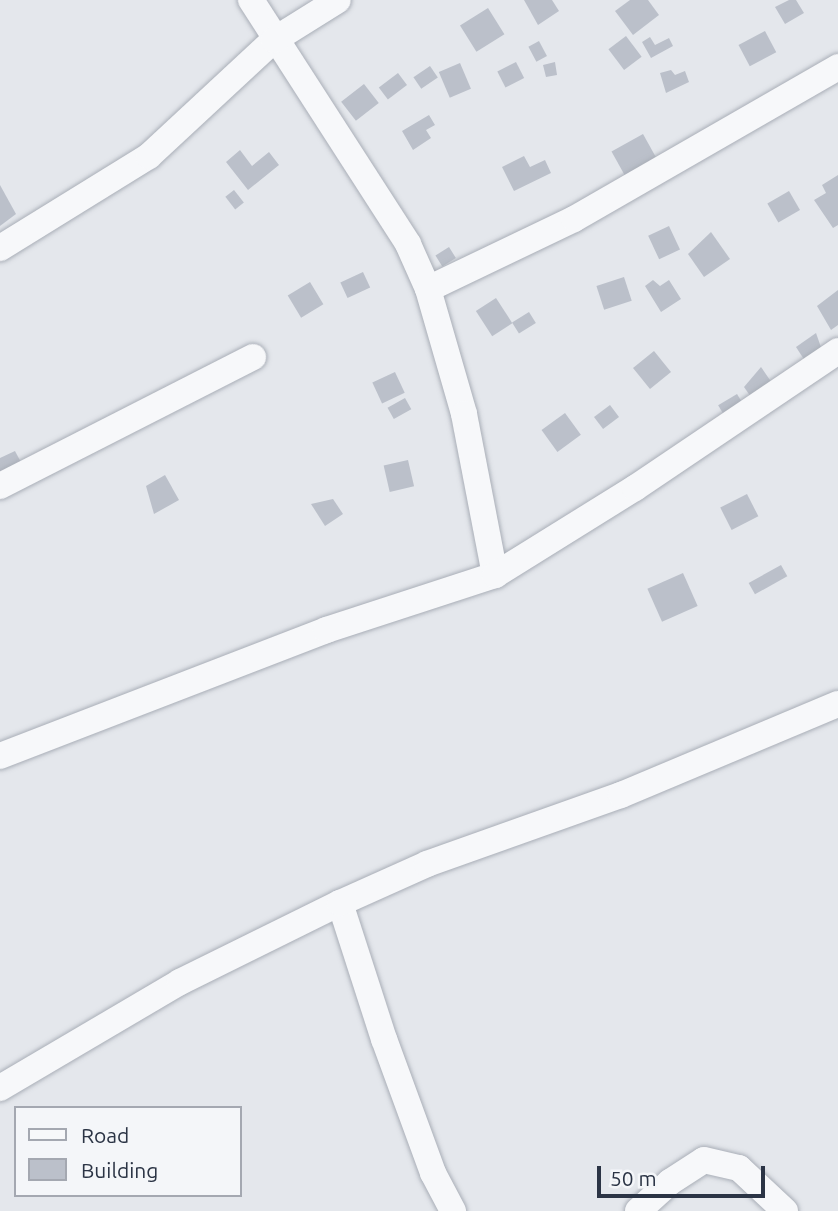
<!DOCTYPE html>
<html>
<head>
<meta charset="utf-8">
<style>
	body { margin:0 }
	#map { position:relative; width:838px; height:1211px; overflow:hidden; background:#e4e7ec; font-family:Ubuntu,sans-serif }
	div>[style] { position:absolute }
	.building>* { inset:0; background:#bbc0ca; transform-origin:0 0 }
	.roads { filter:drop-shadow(0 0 2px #a9aeb7) drop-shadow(0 0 2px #a9aeb7) }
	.minor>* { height:26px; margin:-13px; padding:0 13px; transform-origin:13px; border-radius:13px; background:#f7f8fa }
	span { translate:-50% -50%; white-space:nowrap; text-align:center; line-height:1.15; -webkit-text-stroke:5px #f4f6f9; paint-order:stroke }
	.legend { position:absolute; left:14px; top:1106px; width:228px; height:91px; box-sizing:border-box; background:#f4f6f9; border:2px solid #a4a8b1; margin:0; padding:9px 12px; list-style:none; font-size:21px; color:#2b3445 }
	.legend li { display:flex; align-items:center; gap:14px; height:35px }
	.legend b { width:35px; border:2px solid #a4a8b1 }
	.scale { position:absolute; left:597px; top:1166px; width:168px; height:32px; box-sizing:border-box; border:4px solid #2b3445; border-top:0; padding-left:9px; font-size:21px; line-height:24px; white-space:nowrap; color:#2b3445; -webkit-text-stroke:5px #f4f6f9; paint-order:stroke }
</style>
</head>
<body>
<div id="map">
	<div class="building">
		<div style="clip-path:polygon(524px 0,552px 0,559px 11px,538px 25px)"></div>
		<div style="clip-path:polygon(630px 0,648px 0,659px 15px,633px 35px,615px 11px)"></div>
		<div style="clip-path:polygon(789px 0,796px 0,804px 13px,785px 24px,775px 7px)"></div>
		<div style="left:488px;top:8px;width:31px;height:33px;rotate:58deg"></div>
		<div style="left:765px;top:31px;width:24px;height:30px;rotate:62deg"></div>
		<div style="left:626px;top:36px;width:26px;height:22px;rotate:53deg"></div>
		<div style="clip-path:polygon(650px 37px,655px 45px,669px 38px,673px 46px,651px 58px,642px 42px)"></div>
		<div style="left:539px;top:41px;width:17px;height:12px;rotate:62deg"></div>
		<div style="left:516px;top:62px;width:18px;height:21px;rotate:63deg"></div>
		<div style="clip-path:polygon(555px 62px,557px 75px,546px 77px,543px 65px)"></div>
		<div style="left:460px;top:63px;width:28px;height:23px;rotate:67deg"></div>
		<div style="left:430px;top:66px;width:14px;height:20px;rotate:56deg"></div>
		<div style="clip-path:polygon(671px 70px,675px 75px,685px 71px,689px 82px,666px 93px,660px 73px)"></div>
		<div style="left:398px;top:73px;width:15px;height:24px;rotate:53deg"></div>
		<div style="left:364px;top:84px;width:24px;height:29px;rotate:52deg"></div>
		<div style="clip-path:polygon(429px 115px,435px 125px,426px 130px,431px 138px,413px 150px,402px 131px)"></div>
		<div style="left:643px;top:134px;width:31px;height:36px;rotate:61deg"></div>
		<div style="clip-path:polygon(240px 150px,252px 166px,269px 152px,279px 165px,248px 190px,226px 162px)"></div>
		<div style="clip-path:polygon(524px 156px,530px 167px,545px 160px,551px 173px,514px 191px,502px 167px)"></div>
		<div style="clip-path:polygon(838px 175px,838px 225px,833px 228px,814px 200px,826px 193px,822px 185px)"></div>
		<div style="clip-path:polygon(0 185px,16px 214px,0 226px)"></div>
		<div style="left:234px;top:190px;width:16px;height:11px;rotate:52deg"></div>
		<div style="left:789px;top:191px;width:22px;height:25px;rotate:60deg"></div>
		<div style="left:669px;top:226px;width:26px;height:23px;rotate:65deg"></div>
		<div style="clip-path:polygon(711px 232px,730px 259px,704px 277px,688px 254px)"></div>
		<div style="left:449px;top:247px;width:13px;height:16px;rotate:58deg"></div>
		<div style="left:363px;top:272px;width:17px;height:25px;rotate:65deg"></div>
		<div style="left:624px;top:277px;width:25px;height:29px;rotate:72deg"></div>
		<div style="clip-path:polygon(653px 280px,660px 286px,669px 280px,681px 299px,661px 312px,645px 286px)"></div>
		<div style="left:310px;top:282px;width:26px;height:26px;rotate:59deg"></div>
		<div style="clip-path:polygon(838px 290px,838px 325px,831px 330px,817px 306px)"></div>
		<div style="left:496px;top:298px;width:30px;height:24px;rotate:57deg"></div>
		<div style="left:529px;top:312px;width:13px;height:20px;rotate:58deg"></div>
		<div style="clip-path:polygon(816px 333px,823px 353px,807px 364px,796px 347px)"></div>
		<div style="left:654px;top:351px;width:27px;height:27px;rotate:51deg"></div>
		<div style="clip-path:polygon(761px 367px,772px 383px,751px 397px,744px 387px)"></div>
		<div style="left:395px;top:372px;width:23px;height:25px;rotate:65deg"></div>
		<div style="left:737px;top:394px;width:12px;height:22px;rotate:59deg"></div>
		<div style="left:405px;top:398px;width:13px;height:20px;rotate:61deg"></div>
		<div style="left:610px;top:405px;width:15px;height:20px;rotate:53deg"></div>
		<div style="left:565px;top:413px;width:27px;height:29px;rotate:54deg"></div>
		<div style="clip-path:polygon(15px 451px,25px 470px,0 482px,0 458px)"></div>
		<div style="left:408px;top:460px;width:27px;height:25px;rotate:77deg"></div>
		<div style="clip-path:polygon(165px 475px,179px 500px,154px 514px,146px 486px)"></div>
		<div style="left:747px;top:494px;width:25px;height:30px;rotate:63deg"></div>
		<div style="clip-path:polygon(333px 499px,343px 514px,325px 526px,311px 504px)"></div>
		<div style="left:781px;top:565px;width:13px;height:37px;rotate:61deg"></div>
		<div style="left:683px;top:573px;width:36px;height:39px;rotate:66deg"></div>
	</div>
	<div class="roads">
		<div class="minor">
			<div style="left:251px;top:0;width:290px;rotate:57.2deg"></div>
			<div style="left:408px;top:244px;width:49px;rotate:66deg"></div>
			<div style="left:428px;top:289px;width:130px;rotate:73.9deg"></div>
			<div style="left:464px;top:414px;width:164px;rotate:79.1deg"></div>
			<div style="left:0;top:248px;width:175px;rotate:-31.7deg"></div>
			<div style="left:149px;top:156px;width:171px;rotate:-42.9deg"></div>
			<div style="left:274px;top:40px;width:75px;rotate:-32deg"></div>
			<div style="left:428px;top:289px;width:162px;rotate:-25.6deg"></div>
			<div style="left:574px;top:219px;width:305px;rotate:-29.9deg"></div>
			<div style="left:0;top:486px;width:284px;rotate:-27deg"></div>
			<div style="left:0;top:756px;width:350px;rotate:-21.1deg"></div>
			<div style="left:326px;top:630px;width:178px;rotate:-18deg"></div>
			<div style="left:495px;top:575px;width:165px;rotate:-31.9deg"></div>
			<div style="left:635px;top:488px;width:245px;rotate:-34deg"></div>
			<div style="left:340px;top:903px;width:143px;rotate:72.1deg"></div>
			<div style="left:384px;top:1039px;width:143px;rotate:69.9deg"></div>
			<div style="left:433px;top:1173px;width:43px;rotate:62.2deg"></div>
			<div style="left:0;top:1088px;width:209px;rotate:-30.5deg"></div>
			<div style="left:180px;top:982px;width:178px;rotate:-26.3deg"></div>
			<div style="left:340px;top:903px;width:95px;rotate:-24.1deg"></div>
			<div style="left:427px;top:864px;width:206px;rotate:-19.6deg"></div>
			<div style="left:621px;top:795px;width:235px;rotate:-22.8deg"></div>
			<div style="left:638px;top:1211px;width:43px;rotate:-42.2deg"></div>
			<div style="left:670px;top:1182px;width:40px;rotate:-32.9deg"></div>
			<div style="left:704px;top:1160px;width:36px;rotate:13deg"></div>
			<div style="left:739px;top:1168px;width:63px;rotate:43.1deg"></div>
		</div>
	</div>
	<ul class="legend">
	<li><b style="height:9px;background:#f7f8fa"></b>Road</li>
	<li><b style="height:19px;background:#bbc0ca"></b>Building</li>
	</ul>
	<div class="scale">50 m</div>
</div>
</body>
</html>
